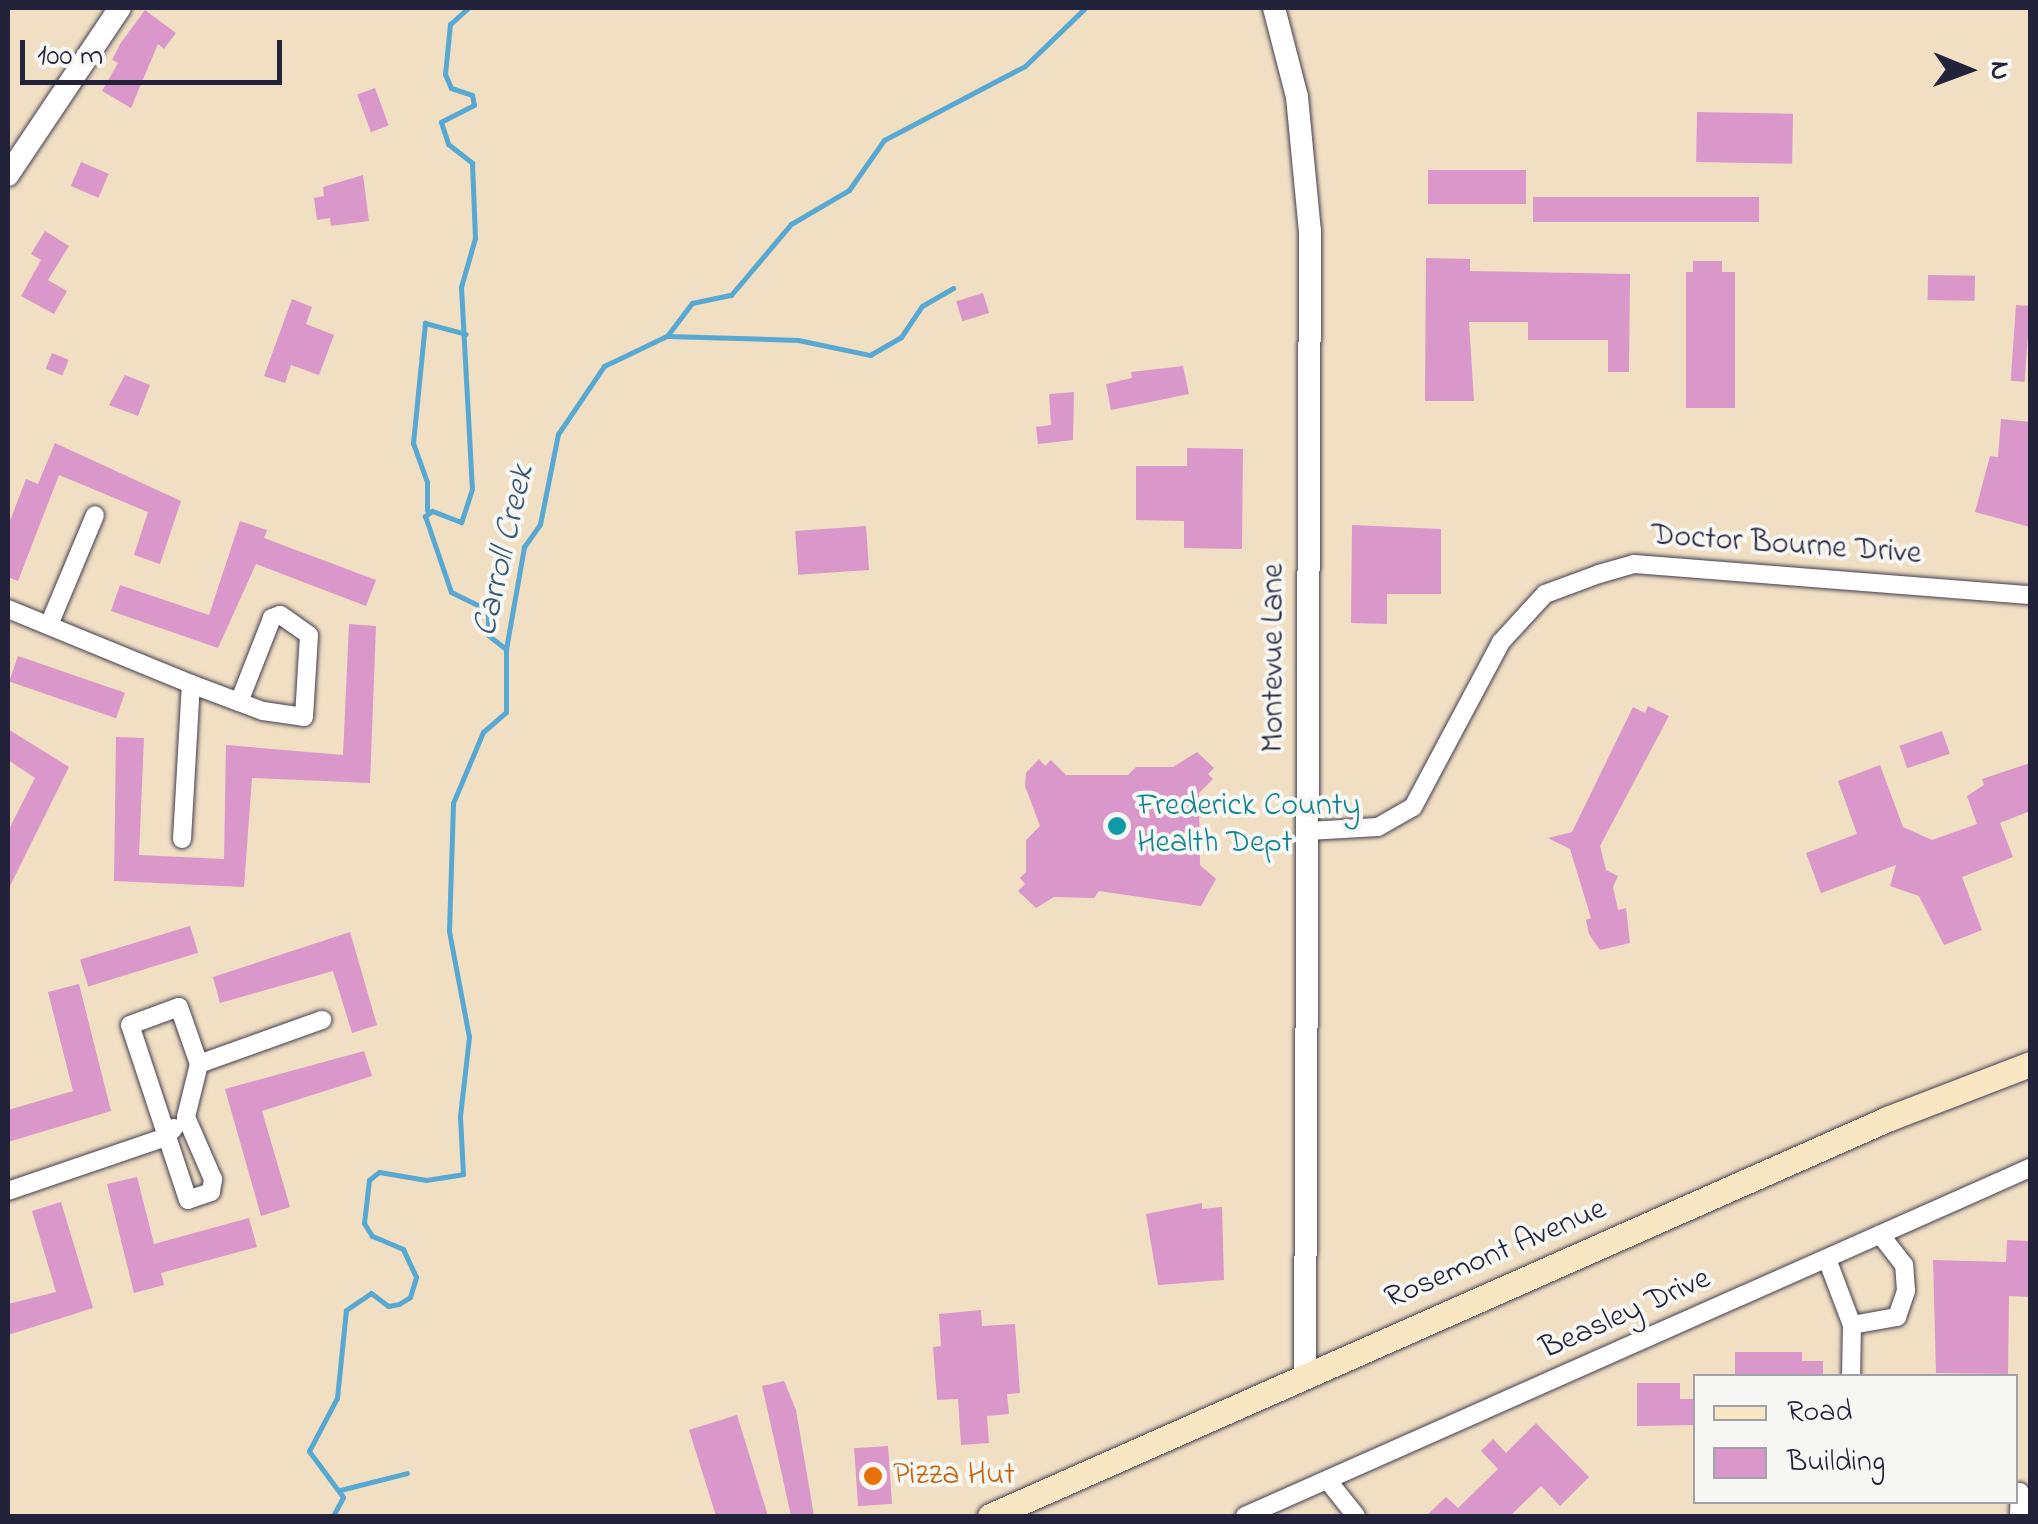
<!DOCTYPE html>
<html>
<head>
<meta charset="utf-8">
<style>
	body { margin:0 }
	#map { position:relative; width:2038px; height:1524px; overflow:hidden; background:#f1dfc3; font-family:"Indie Flower",sans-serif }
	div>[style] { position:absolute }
	.stream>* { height:5px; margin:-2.5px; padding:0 2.5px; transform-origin:2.5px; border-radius:2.5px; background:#57a8d2 }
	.building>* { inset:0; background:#d997ca; transform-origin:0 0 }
	.roads { filter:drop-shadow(0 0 2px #413e4f) drop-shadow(0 0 2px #413e4f) }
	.minor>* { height:18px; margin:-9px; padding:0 9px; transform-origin:9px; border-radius:9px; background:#fff }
	.tertiary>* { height:22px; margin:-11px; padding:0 11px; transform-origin:11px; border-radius:11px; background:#fff }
	.secondary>* { height:25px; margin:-12.5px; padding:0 12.5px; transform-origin:12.5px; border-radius:12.5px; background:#f9e7c3 }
	.dots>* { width:28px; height:28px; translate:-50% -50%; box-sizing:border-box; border:5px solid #f6f6f2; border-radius:50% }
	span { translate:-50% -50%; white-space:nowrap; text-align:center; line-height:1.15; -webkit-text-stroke:8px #f6f6f2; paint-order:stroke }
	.street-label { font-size:32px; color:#22223b }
	.culture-label { font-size:32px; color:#0d838f }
	.left { translate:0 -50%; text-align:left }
	.food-label { font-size:32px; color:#c56008 }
	.water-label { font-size:35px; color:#375877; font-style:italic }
	.frame { position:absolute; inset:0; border:10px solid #22223b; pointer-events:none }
	.legend { position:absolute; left:1693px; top:1374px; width:325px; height:130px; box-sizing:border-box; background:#f6f6f2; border:2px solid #a1a1a9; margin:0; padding:12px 18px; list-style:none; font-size:30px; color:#22223b }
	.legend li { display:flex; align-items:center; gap:20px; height:50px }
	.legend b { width:50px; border:2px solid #a1a1a9 }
	.north { position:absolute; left:1918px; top:20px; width:100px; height:100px; -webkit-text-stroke:8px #f6f6f2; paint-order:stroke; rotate:91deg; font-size:28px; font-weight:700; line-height:40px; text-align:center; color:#22223b }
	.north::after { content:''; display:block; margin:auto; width:35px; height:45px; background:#22223b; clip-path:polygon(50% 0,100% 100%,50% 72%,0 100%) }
	.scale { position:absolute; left:20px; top:40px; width:262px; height:45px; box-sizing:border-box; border:5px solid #22223b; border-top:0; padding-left:12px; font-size:30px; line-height:35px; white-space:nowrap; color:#22223b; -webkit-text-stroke:8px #f6f6f2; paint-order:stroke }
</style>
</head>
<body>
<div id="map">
	<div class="stream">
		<div style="left:468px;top:8px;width:24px;rotate:138deg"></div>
		<div style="left:450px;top:24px;width:50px;rotate:95.7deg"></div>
		<div style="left:445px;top:74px;width:15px;rotate:67deg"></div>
		<div style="left:451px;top:88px;width:22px;rotate:18deg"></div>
		<div style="left:472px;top:95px;width:10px;rotate:79deg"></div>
		<div style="left:474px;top:105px;width:37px;rotate:153deg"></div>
		<div style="left:441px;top:122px;width:23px;rotate:72deg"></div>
		<div style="left:448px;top:144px;width:31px;rotate:38deg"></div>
		<div style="left:472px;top:163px;width:75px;rotate:87.7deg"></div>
		<div style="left:475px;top:238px;width:51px;rotate:105.9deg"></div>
		<div style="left:461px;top:287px;width:202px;rotate:86.9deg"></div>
		<div style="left:472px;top:489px;width:35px;rotate:108deg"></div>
		<div style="left:461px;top:522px;width:31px;rotate:-159deg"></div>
		<div style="left:432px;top:511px;width:9px;rotate:144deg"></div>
		<div style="left:425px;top:516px;width:80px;rotate:71.1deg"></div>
		<div style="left:451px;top:592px;width:41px;rotate:25.9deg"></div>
		<div style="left:488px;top:610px;width:25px;rotate:90deg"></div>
		<div style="left:488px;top:635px;width:23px;rotate:38deg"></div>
		<div style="left:667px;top:336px;width:131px;rotate:1.7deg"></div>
		<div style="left:798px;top:340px;width:74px;rotate:11.8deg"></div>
		<div style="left:870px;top:355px;width:36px;rotate:-30deg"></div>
		<div style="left:901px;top:337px;width:37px;rotate:-56deg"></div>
		<div style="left:922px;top:306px;width:36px;rotate:-30deg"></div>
		<div style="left:427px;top:510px;width:28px;rotate:-90deg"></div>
		<div style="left:427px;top:482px;width:41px;rotate:-109.7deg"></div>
		<div style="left:413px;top:443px;width:121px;rotate:-84.3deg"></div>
		<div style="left:425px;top:323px;width:42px;rotate:15deg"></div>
		<div style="left:340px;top:1490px;width:69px;rotate:-14.2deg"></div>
		<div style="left:333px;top:1516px;width:21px;rotate:-62deg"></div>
		<div style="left:343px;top:1497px;width:57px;rotate:-126.5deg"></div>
		<div style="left:309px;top:1451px;width:60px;rotate:-62.2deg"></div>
		<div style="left:337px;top:1398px;width:88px;rotate:-84.2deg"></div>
		<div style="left:346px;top:1310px;width:30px;rotate:-34deg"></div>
		<div style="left:371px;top:1293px;width:21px;rotate:37deg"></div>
		<div style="left:388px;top:1306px;width:11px;rotate:-10deg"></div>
		<div style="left:399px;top:1304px;width:13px;rotate:-32deg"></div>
		<div style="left:410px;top:1297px;width:21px;rotate:-73deg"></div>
		<div style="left:416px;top:1277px;width:31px;rotate:-115deg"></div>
		<div style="left:403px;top:1249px;width:34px;rotate:-157deg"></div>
		<div style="left:372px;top:1236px;width:15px;rotate:-122deg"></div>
		<div style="left:364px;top:1223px;width:43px;rotate:-83.4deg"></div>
		<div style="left:369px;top:1180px;width:13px;rotate:-39deg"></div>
		<div style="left:379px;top:1172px;width:48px;rotate:9.7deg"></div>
		<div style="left:426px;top:1180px;width:37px;rotate:-9deg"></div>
		<div style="left:463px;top:1174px;width:58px;rotate:-93deg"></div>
		<div style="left:460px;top:1116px;width:80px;rotate:-83.5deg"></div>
		<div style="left:469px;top:1037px;width:108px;rotate:-100.7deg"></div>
		<div style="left:449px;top:931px;width:128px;rotate:-88.2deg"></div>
		<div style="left:453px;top:803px;width:77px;rotate:-67.1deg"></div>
		<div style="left:483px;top:732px;width:30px;rotate:-41deg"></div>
		<div style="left:506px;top:712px;width:63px;rotate:-90deg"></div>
		<div style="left:506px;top:649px;width:104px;rotate:-80deg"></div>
		<div style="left:524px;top:547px;width:28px;rotate:-55deg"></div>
		<div style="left:540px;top:524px;width:92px;rotate:-78.7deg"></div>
		<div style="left:558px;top:434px;width:82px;rotate:-55.9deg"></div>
		<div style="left:604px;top:366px;width:70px;rotate:-25.5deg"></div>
		<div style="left:667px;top:336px;width:41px;rotate:-52.9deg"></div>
		<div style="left:692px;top:303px;width:40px;rotate:-12deg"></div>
		<div style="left:731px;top:295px;width:93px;rotate:-49.8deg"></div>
		<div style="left:791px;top:224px;width:67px;rotate:-30.4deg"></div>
		<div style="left:849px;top:190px;width:61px;rotate:-55deg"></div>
		<div style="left:884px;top:140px;width:159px;rotate:-27.7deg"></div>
		<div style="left:1025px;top:66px;width:83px;rotate:-44deg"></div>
	</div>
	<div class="building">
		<div style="clip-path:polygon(145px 10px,176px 33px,164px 49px,158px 44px,131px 108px,102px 91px,118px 63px,112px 60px,120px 44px)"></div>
		<div style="left:375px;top:88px;width:40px;height:19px;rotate:70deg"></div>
		<div style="left:1697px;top:112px;width:96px;height:50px;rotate:1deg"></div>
		<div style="left:81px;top:162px;width:30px;height:26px;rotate:23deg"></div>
		<div style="left:1428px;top:170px;width:98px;height:34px"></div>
		<div style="clip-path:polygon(363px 175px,369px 221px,331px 226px,330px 218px,317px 220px,314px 198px,324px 196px,323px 187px)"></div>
		<div style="left:1533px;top:197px;width:226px;height:25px"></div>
		<div style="clip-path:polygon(45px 231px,69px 246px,48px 280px,67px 291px,54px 314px,21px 296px,41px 260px,31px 254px)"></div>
		<div style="clip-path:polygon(1426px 258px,1470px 259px,1470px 271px,1630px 274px,1629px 372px,1608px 372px,1608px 340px,1528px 340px,1528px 322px,1469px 322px,1474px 401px,1425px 401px)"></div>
		<div style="clip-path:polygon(1693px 261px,1722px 261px,1722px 272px,1735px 272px,1735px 408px,1686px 408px,1686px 272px,1693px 272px)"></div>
		<div style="left:1928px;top:275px;width:47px;height:25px;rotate:1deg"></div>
		<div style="left:983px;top:293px;width:21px;height:28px;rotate:73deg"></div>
		<div style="clip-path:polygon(292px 299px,312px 307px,306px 324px,334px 335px,319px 375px,291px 365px,285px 383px,264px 376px)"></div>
		<div style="left:2016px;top:305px;width:14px;height:76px;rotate:4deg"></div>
		<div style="left:52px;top:353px;width:18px;height:17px;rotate:22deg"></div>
		<div style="clip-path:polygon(1183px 366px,1189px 394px,1111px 410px,1106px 384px,1132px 378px,1131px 372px)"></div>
		<div style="clip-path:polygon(125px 375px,150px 385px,138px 416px,109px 405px)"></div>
		<div style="clip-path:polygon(1074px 392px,1073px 440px,1038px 444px,1036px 427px,1051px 425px,1049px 394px)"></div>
		<div style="clip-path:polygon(2001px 419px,2030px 422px,2030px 527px,1975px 512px,1990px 456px,1998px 457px)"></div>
		<div style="clip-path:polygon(55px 443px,181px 501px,160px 564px,134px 555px,148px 512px,59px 475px,18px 581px,8px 577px,8px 526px,26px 479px,38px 484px)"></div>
		<div style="clip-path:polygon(1187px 448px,1243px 449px,1242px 549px,1184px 548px,1184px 521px,1136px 520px,1136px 466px,1187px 466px)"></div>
		<div style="clip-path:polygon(240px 521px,267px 530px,264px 538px,376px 580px,366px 606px,256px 564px,218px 648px,111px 611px,120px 585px,209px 615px)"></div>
		<div style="clip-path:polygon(1352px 525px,1441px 529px,1441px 594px,1387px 594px,1387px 624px,1351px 623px)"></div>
		<div style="left:866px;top:526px;width:44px;height:71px;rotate:86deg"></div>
		<div style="clip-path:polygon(349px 624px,376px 626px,370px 783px,252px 778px,244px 887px,114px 881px,116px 737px,144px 738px,139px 855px,224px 859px,226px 745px,343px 755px)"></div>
		<div style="left:18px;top:656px;width:113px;height:27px;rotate:19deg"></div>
		<div style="clip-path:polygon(1648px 706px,1669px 716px,1600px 846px,1606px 870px,1618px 876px,1613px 887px,1618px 910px,1626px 908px,1630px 943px,1600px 950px,1589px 934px,1586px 920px,1591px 918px,1570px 849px,1548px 838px,1572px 832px,1633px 707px,1645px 713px)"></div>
		<div style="clip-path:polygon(8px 729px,69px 767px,8px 890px,8px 831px,35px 778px,8px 760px)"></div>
		<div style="left:1942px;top:731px;width:24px;height:45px;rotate:71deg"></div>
		<div style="clip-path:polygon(1197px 752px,1214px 768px,1208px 774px,1213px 779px,1199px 793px,1200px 865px,1216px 879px,1201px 906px,1099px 891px,1094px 898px,1054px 897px,1036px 908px,1018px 891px,1025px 884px,1020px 878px,1026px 872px,1026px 840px,1040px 826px,1025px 786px,1026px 773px,1039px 759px,1045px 766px,1051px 760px,1066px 775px,1128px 775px,1136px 767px,1173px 767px)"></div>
		<div style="clip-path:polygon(2030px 763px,2030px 811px,2000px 823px,2013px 857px,1962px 877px,1982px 930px,1944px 945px,1919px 896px,1890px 886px,1896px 865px,1821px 893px,1806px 853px,1857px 834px,1838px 781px,1880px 765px,1903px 827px,1932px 840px,1977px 824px,1967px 796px,1984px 785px,1982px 779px)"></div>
		<div style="left:190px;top:926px;width:28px;height:115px;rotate:73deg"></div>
		<div style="clip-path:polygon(350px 932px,377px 1025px,352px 1033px,333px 971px,220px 1003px,213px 977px)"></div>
		<div style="clip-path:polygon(79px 984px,111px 1111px,8px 1142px,8px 1110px,73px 1091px,48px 992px)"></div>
		<div style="clip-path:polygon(364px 1051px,372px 1076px,262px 1111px,290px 1207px,261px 1216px,225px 1089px)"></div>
		<div style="clip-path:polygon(137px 1177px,154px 1244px,249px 1218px,257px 1247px,161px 1273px,164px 1285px,134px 1293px,107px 1184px)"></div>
		<div style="clip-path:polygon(61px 1202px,93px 1308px,8px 1335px,8px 1304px,56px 1292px,32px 1211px)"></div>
		<div style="clip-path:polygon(1202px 1203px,1202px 1209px,1222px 1207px,1224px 1280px,1158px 1285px,1146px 1214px)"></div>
		<div style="clip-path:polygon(2007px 1240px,2030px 1241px,2030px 1297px,2009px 1296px,2008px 1374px,1936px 1373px,1933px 1260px,2006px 1262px)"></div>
		<div style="clip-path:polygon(981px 1310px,982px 1326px,1015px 1324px,1020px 1393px,1007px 1394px,1009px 1414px,987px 1416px,989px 1443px,961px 1445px,958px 1399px,937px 1400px,933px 1347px,941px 1346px,939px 1314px)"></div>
		<div style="clip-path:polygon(1735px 1352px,1802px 1352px,1802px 1361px,1823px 1361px,1823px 1376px,1735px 1376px)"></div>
		<div style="clip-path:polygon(784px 1381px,796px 1410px,814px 1516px,791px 1516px,776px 1448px,762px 1386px)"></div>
		<div style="clip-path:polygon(1637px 1383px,1680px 1383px,1680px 1399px,1696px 1399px,1696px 1425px,1637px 1426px)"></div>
		<div style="clip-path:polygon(737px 1415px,749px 1454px,768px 1516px,716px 1516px,689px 1430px)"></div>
		<div style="clip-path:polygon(1536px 1423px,1589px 1477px,1560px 1506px,1541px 1486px,1510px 1516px,1426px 1516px,1446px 1497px,1458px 1508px,1498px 1469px,1481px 1451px,1493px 1439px,1506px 1453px)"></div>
		<div style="left:888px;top:1446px;width:58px;height:34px;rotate:86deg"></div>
	</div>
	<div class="roads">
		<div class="minor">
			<div style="left:8px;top:609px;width:198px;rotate:22.3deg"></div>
			<div style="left:191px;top:684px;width:77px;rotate:20.6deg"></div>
			<div style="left:263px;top:711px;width:41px;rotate:8.3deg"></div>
			<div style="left:304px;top:717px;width:82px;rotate:-86.5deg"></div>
			<div style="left:309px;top:635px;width:35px;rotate:-145deg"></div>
			<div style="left:280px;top:615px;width:9px;rotate:159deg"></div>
			<div style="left:272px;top:618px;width:90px;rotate:111.4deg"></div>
			<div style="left:49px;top:625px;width:119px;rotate:-67.3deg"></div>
			<div style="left:1308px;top:831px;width:70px;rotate:-3.3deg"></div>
			<div style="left:1378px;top:827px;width:40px;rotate:-29.7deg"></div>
			<div style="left:1413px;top:807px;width:187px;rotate:-61.9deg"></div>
			<div style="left:1501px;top:642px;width:65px;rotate:-47.5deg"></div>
			<div style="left:1545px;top:594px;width:58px;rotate:-20.3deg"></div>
			<div style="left:1599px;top:574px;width:36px;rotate:-16deg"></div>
			<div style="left:1634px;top:564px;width:397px;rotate:4.5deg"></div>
			<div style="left:182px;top:839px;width:155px;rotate:-86.7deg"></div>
			<div style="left:179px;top:1007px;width:60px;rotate:70.7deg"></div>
			<div style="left:199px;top:1064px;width:55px;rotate:103.8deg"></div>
			<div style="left:186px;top:1117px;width:68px;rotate:66.5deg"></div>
			<div style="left:213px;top:1179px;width:13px;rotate:99deg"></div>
			<div style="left:211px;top:1192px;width:24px;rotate:161deg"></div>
			<div style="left:188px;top:1200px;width:184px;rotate:-108.3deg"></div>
			<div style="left:130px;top:1025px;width:52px;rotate:-20.2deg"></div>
			<div style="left:199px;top:1064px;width:131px;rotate:-19.7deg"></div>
			<div style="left:8px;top:1191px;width:167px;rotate:-18.9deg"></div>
			<div style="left:166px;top:1137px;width:12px;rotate:-48deg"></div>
			<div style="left:1827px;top:1259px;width:71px;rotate:69.3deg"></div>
			<div style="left:1852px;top:1325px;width:51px;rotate:91.1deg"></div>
			<div style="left:1852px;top:1325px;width:46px;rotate:-10.1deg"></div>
			<div style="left:1897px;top:1317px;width:28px;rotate:-71deg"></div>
			<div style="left:1906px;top:1291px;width:26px;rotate:-94deg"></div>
			<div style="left:1904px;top:1265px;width:39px;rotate:-128deg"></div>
			<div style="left:1329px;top:1482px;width:43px;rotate:51.5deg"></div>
			<div style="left:1245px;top:1516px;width:859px;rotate:-23.91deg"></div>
			<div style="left:2019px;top:1516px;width:24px;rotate:-88deg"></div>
		</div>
		<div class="tertiary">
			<div style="left:1274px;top:8px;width:92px;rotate:75.5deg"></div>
			<div style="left:1297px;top:97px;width:135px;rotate:84.5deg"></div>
			<div style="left:1310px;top:231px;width:1141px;rotate:90.25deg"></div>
			<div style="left:8px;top:175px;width:201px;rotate:-56.2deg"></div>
		</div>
		<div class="secondary">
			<div style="left:990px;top:1516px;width:981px;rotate:-23.87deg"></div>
			<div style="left:1887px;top:1119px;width:153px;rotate:-21deg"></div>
		</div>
	</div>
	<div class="dots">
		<div style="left:1117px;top:826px;background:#0f9aa8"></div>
		<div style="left:873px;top:1476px;background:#e8710a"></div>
	</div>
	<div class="street-label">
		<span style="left:1786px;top:546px;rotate:4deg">Doctor Bourne Drive</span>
		<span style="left:1275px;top:658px;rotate:-90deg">Montevue Lane</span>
		<span style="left:1496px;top:1255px;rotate:-23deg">Rosemont Avenue</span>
		<span style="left:1626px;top:1315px;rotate:-24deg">Beasley Drive</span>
	</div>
	<div class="culture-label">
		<span class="left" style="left:1137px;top:826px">Frederick County<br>Health Dept</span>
	</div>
	<div class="food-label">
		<span class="left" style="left:893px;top:1476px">Pizza Hut</span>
	</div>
	<div class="water-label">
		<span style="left:505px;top:551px;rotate:-77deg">Carroll Creek</span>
	</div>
	<div class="frame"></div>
	<ul class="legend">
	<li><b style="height:12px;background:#f9e7c3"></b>Road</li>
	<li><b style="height:28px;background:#d997ca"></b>Building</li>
	</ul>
	<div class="north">N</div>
	<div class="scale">100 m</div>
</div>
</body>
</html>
